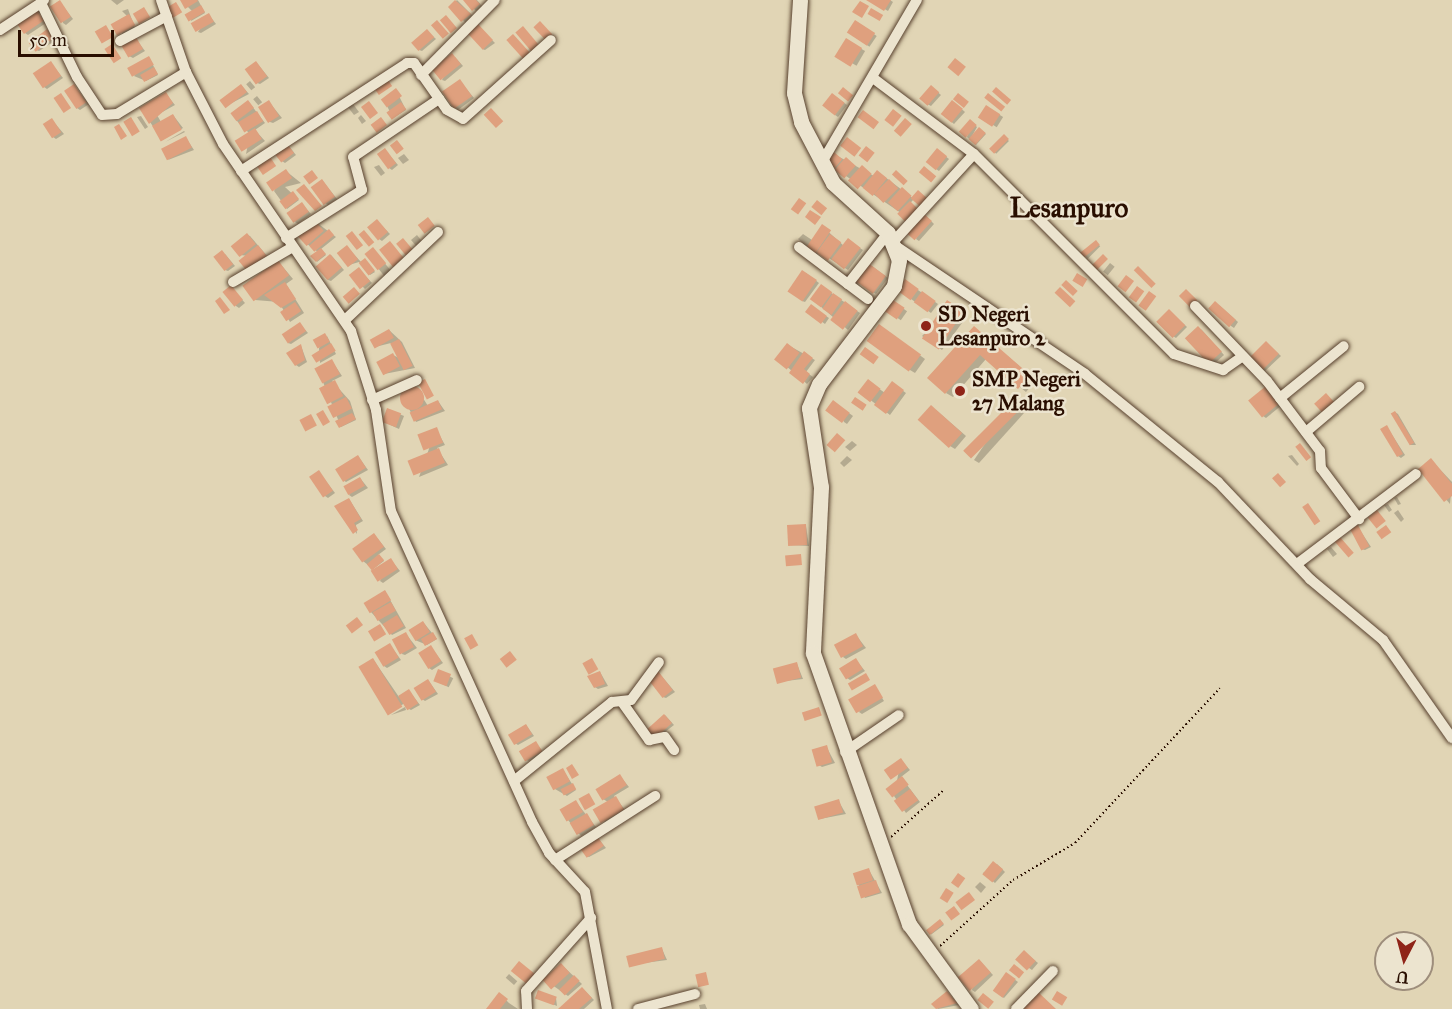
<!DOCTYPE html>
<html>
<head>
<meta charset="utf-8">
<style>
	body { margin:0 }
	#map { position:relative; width:1452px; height:1009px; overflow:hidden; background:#e1d5b5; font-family:"IM FELL Great Primer",serif }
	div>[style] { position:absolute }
	.shadow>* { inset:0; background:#0003; transform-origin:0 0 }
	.building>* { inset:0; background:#dfa07e; transform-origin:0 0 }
	.round { border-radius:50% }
	.path>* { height:2px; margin-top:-1px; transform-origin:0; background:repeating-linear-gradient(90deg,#290e00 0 1.5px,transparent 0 4.5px) }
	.roads { filter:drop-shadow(0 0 2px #57402d) drop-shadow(0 0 2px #57402d) }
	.street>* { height:10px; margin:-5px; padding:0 5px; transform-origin:5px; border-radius:5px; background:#ece4cf }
	.secondary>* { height:15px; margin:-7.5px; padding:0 7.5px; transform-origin:7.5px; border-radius:7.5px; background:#ece4cf }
	.dots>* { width:16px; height:16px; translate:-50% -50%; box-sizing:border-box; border:3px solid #ece4cf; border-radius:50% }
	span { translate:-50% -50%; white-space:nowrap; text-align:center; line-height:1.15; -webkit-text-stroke:5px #ece4cf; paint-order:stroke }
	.poi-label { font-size:21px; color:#290e00; font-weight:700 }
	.left { translate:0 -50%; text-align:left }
	.district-label { font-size:27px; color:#290e00; font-weight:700 }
	.north { position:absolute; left:1374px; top:931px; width:60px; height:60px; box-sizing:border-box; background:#ece4cf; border:2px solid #9e8e7c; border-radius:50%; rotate:186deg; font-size:16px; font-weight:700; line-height:24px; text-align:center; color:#290e00 }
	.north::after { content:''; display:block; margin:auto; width:21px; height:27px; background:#8f2418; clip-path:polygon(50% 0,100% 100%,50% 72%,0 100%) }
	.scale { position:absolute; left:18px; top:30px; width:96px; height:27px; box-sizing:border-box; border:3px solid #290e00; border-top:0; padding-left:8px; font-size:18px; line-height:21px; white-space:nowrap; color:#290e00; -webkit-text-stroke:4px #ece4cf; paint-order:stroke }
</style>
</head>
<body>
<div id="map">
	<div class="shadow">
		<div style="clip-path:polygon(111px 0,124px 0,117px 5px)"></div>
		<div style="clip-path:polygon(181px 0,198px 0,205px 13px,191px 21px,192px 11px)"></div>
		<div style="left:457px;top:0;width:23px;height:10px;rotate:45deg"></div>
		<div style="clip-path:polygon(465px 0,477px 0,482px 6px,476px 11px)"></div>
		<div style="clip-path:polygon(869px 0,890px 0,893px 2px,888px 11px)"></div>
		<div style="clip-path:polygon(60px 2px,73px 19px,66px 25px,63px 23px)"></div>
		<div style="clip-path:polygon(128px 9px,135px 28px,121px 36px,128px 17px,122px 11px)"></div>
		<div style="clip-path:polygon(36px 11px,46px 23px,28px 35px,25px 33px)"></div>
		<div style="clip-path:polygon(209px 15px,216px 24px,201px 33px,198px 32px)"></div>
		<div style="left:856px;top:22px;width:25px;height:13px;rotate:34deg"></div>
		<div style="clip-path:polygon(478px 26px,495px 43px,485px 50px,482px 49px)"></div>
		<div style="clip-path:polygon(48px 31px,56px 40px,39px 51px,36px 50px)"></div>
		<div style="clip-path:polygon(427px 31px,436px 39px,422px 51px,419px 50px)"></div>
		<div style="clip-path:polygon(136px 39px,145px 51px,133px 58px,129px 56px)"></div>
		<div style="left:846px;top:40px;width:22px;height:17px;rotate:30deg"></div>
		<div style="clip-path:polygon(149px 57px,158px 75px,146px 81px,134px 76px)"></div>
		<div style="clip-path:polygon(455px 57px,463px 66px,445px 81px,442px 80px)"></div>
		<div style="clip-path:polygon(256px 62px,269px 78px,260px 84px,257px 83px)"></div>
		<div style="clip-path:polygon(51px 63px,63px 78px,47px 89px,44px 87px)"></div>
		<div style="left:250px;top:81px;width:8px;height:5px;rotate:50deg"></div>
		<div style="clip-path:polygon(460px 81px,474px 98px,458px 110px,455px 108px)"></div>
		<div style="clip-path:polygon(241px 85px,249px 94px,226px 106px)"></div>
		<div style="clip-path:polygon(74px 86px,89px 104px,80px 110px,77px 108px)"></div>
		<div style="clip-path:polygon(934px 89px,941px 95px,931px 106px,927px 104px)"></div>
		<div style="clip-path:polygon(396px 90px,406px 110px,393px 118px,387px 106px)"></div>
		<div style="clip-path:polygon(166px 94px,175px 105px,157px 115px,161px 122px,173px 115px,183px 128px,162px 140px,150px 122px)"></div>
		<div style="left:257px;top:96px;width:8px;height:5px;rotate:50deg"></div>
		<div style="clip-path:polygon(836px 97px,847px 105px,838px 117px,835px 115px)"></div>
		<div style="clip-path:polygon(248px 101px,265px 123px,255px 130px,265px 141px,246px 154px,250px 134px,236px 120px)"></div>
		<div style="clip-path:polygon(269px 102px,282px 118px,273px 123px,270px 122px)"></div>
		<div style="clip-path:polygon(353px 104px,359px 112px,354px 115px,347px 106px)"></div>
		<div style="clip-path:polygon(956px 104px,965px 112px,954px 124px,942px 114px)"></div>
		<div style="left:987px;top:107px;width:19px;height:12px;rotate:32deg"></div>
		<div style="clip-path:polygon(361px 115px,366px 121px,362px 124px,358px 118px)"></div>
		<div style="clip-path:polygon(141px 116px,148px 127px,145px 129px,137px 117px)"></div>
		<div style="clip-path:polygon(52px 120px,64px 134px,56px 139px,53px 137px)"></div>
		<div style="clip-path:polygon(971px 121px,977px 127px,971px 138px,980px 129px,986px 134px,976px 145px,967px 137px)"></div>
		<div style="clip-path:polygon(184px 131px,185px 132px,165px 142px)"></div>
		<div style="left:1004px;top:136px;width:7px;height:18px;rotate:45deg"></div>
		<div style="clip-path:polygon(186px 138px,194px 150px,168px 160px)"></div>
		<div style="clip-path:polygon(288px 145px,296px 155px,285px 163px,282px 161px)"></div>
		<div style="clip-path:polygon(385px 150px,398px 165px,392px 170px,389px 168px)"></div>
		<div style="clip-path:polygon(940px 152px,949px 159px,939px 171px,936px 169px)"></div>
		<div style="clip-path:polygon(404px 154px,409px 160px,403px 164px,398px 158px)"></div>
		<div style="clip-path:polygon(834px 154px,874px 176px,881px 174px,914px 199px,901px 213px,834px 168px)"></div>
		<div style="clip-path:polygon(379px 165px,385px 173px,381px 176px,374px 167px)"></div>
		<div style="clip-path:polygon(286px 171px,301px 183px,285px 187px,299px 200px,287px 209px,274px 191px)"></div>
		<div style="clip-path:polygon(322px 180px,337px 199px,328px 205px,325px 203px)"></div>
		<div style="clip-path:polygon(302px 204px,311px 214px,298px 224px,295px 222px)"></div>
		<div style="clip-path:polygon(926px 216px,934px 224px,919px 241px,916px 239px)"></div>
		<div style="clip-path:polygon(377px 221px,390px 234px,382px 241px,379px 239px)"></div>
		<div style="clip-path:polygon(316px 222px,336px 237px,321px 249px,326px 255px,317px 262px,318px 252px,307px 244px)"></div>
		<div style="clip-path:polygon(822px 226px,844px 246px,848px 240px,863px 250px,848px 270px,819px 252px,816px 256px,798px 239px,803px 234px,812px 240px)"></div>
		<div style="clip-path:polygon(247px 235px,250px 236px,269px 258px,240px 255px)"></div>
		<div style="clip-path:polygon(417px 235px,424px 244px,418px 248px,411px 240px)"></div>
		<div style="left:1096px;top:242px;width:6px;height:18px;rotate:45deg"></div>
		<div style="clip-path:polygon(347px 247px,362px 263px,366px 261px,375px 272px,370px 275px,359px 262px,349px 265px)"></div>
		<div style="clip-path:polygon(373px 249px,392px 272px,385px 277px,378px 268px)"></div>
		<div style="clip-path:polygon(225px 254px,235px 266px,228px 271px,225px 270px)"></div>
		<div style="clip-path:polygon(331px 255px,344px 270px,331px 281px,328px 280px)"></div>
		<div style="clip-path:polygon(278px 261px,293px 279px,286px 284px,304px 313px,290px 322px,279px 302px,255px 300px)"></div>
		<div style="left:1110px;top:263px;width:6px;height:11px;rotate:39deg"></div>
		<div style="clip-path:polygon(872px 266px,888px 278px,876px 294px,873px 292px)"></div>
		<div style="clip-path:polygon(359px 269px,372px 283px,365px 289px,351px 275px)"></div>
		<div style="clip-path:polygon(806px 273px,819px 283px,805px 302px,802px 301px)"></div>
		<div style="clip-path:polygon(905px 281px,938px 304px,931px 313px,911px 299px)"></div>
		<div style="clip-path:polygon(231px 287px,245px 303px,239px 308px,236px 306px)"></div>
		<div style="clip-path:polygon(824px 288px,860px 313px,848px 330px,812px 299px)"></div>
		<div style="left:894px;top:302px;width:16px;height:11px;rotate:35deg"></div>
		<div style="clip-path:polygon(953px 305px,968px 315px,942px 350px,922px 336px)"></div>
		<div style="clip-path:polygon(1219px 305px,1238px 322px,1234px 328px,1231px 326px)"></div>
		<div style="clip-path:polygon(814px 308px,829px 318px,825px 324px,807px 311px)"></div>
		<div style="clip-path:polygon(1172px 313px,1187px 327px,1176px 338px,1173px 336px)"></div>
		<div style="clip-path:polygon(300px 324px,308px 333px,291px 344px,288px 343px)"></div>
		<div style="clip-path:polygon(974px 328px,1036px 380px,1026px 392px,986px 359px,953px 397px,946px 393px)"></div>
		<div style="clip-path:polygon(884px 329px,925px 359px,915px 373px,910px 370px)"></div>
		<div style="clip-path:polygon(1201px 329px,1224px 355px,1213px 365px)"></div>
		<div style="clip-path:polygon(389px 330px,402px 342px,415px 368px,384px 374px,393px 355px,399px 358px,391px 343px,375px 347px)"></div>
		<div style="clip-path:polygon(327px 336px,336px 354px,320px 363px,319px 348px)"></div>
		<div style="clip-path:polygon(1267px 343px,1281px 356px,1265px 371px,1262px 369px)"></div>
		<div style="clip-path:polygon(788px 345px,815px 360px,806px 372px,813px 377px,807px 384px,778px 359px)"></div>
		<div style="clip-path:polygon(301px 346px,307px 362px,299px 367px,296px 365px)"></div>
		<div style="clip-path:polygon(332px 361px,342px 376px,332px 381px,350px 401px,356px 420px,341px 427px,323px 382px)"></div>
		<div style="clip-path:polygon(871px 383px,885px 393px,892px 383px,906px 393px,890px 415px,860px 392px)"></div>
		<div style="clip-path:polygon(414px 384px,428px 406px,438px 401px,445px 411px,416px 422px,400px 392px)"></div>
		<div style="clip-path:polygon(1266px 388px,1282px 405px,1266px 418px,1263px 416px)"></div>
		<div style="clip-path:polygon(837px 404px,853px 416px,847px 424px,844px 422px)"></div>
		<div style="clip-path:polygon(1012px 404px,1024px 413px,979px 463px,974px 460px)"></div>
		<div style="clip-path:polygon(388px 409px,404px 416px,399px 429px,386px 423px)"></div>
		<div style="clip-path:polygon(936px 410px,966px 436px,955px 449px,950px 446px)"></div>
		<div style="clip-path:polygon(1395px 412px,1398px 414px,1416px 445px,1410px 445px)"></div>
		<div style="clip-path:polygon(1387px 427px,1405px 455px,1401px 458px,1398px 456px)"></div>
		<div style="clip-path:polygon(436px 429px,445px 445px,437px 448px,448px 465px,419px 477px)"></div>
		<div style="clip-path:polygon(852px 441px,857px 445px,850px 451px,845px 447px)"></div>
		<div style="clip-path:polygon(1292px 455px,1299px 464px,1297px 466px,1288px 456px)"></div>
		<div style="clip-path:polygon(358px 456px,368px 470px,346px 482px,343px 480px)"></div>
		<div style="clip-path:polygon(847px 456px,852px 460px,844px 467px,840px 463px)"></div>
		<div style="clip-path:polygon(1431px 460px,1452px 482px,1450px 504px,1420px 469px)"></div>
		<div style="clip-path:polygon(319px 472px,335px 493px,328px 498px,325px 496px)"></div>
		<div style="clip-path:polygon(360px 478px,368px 488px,352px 497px,349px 495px)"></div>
		<div style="clip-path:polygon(1397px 497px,1401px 504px,1398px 505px,1394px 498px)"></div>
		<div style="clip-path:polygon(349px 499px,363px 521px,356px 525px,357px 534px,336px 507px)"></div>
		<div style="clip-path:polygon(1388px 504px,1392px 510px,1389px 512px,1384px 505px)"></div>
		<div style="clip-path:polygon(1398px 510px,1404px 519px,1401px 522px,1394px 513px)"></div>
		<div style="clip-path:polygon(806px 526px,809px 546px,790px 545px)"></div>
		<div style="clip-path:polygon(1358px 527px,1371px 547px,1365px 550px,1361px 549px)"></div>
		<div style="clip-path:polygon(374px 534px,386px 549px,378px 555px,384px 561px,373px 569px,363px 561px)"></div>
		<div style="clip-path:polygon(1331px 547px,1337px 554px,1333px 557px,1327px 549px)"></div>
		<div style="clip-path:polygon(391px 560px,400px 571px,383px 583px,380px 581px)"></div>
		<div style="clip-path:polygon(385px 591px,406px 628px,392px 635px,371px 612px)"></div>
		<div style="clip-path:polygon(423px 622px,437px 639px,427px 645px,415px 640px)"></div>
		<div style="clip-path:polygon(406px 634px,417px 648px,405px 655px,402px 654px)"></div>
		<div style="clip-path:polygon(856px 635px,866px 648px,846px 659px,843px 657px)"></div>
		<div style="clip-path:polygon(390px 645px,401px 660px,387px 668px,384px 666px)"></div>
		<div style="clip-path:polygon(431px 647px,443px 663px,432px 670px,429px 668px)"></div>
		<div style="clip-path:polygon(373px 659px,399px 697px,409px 691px,420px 705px,411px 710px,405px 707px,407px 702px,389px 712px)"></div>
		<div style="clip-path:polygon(856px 660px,865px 671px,850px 680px,847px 678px)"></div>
		<div style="clip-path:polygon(797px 664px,803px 679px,777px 682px)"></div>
		<div style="left:439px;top:671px;width:16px;height:10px;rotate:27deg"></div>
		<div style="clip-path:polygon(600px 672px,608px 686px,598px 689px,595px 687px)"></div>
		<div style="clip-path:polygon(659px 673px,675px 692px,666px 698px,663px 697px)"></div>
		<div style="clip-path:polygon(428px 680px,438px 694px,425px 701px,422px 699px)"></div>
		<div style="clip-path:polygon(875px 686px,884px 701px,862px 714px,859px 712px)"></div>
		<div style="clip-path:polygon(405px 707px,406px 710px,391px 715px)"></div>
		<div style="clip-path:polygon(665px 715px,674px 725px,656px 739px)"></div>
		<div style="clip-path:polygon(526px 725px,534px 736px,518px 745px,515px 743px)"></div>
		<div style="clip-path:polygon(536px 743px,544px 753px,529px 761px,526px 760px)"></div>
		<div style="clip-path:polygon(826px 746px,835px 763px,822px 767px,819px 765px)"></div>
		<div style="clip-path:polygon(901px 760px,910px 770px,901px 777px,920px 802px,906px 813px,894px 796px)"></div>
		<div style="clip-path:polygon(563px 770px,576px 790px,567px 796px,555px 789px)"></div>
		<div style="clip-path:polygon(620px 776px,629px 787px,614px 796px,626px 811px,604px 824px,608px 802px,603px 799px)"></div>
		<div style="clip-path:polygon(838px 800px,846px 814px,820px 819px)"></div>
		<div style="clip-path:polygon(576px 802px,596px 827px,581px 836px,568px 820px)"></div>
		<div style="clip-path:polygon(597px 837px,606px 848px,589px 857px,586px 856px)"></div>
		<div style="clip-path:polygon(997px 864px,1005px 872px,995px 883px,983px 873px)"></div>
		<div style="clip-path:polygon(869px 870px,882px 893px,865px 898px,858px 884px)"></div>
		<div style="clip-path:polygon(980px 882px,986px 887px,981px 893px,975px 887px)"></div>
		<div style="left:941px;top:921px;width:5px;height:16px;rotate:53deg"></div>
		<div style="clip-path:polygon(662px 949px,667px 960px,629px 965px)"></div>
		<div style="clip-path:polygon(1027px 954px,1038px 963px,1032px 970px,1029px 968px)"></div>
		<div style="clip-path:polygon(979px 960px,993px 975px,975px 992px,972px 990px)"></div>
		<div style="clip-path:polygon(564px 967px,582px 984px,568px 996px,545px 980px)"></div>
		<div style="left:509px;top:974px;width:11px;height:5px;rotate:41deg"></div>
		<div style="clip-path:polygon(1010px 976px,1018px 982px,1004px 998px,1001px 996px)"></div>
		<div style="clip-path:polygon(585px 991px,594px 1000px,584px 1009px,561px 1009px)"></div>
		<div style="clip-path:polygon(947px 993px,959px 1005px,938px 1009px,934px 1004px)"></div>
		<div style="clip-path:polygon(502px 996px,509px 1003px,518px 1009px,488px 1009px)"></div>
		<div style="clip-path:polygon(556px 998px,557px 1006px,540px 999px)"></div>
		<div style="clip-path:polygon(705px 1004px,707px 1009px,700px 1009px,699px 1005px)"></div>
	</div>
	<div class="building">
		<div style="left:60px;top:0;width:20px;height:12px;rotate:57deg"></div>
		<div style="clip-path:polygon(180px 0,197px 0,198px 1px,185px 9px)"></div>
		<div style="clip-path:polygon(455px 0,471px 14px,461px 22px,448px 7px)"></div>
		<div style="clip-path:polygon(463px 0,476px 0,480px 4px,472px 11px)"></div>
		<div style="clip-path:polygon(866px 0,891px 0,884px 11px)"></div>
		<div style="clip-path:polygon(860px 1px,869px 6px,862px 18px,852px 12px)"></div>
		<div style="left:176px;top:2px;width:12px;height:13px;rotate:59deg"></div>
		<div style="left:201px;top:5px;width:8px;height:19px;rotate:60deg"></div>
		<div style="left:144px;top:7px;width:12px;height:13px;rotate:59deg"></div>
		<div style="left:871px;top:8px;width:14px;height:7px;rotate:30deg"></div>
		<div style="left:36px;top:9px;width:14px;height:24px;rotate:56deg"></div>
		<div style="left:209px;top:13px;width:10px;height:21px;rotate:61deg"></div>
		<div style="left:129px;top:14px;width:13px;height:21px;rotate:61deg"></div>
		<div style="left:446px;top:15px;width:17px;height:8px;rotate:50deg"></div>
		<div style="left:437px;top:20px;width:18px;height:8px;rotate:49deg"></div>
		<div style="left:855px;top:20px;width:24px;height:15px;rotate:33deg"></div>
		<div style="left:540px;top:21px;width:18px;height:9px;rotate:47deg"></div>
		<div style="left:478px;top:24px;width:22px;height:14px;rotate:47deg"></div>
		<div style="left:106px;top:25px;width:14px;height:13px;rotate:60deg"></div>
		<div style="left:523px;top:26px;width:25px;height:10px;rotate:50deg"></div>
		<div style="left:47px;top:29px;width:11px;height:23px;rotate:52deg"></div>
		<div style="left:427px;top:29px;width:11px;height:21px;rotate:49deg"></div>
		<div style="left:513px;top:34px;width:25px;height:9px;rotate:48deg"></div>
		<div style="left:136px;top:37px;width:14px;height:17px;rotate:60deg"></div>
		<div style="left:846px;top:38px;width:19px;height:22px;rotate:32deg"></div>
		<div style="left:112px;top:44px;width:17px;height:9px;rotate:57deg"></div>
		<div style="left:452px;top:53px;width:14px;height:26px;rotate:51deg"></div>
		<div style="left:149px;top:56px;width:10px;height:25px;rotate:61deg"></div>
		<div style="left:955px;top:58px;width:14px;height:12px;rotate:39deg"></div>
		<div style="left:51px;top:61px;width:18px;height:22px;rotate:56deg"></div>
		<div style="left:256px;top:61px;width:19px;height:14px;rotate:54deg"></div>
		<div style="left:154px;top:67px;width:8px;height:16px;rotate:60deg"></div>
		<div style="left:386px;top:77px;width:11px;height:16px;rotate:56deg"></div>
		<div style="left:460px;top:79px;width:21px;height:22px;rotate:55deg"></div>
		<div style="left:74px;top:84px;width:22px;height:12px;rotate:56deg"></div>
		<div style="left:241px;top:84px;width:10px;height:27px;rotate:53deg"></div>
		<div style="left:931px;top:85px;width:11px;height:18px;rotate:41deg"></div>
		<div style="left:843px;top:87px;width:13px;height:8px;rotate:39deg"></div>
		<div style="left:996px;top:87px;width:20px;height:6px;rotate:41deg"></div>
		<div style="left:396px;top:88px;width:10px;height:19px;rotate:53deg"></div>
		<div style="clip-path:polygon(166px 92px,173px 103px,149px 124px,139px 108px)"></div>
		<div style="left:61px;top:93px;width:18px;height:9px;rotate:56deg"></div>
		<div style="left:832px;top:93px;width:16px;height:16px;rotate:38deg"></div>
		<div style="left:958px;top:93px;width:14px;height:8px;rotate:39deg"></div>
		<div style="left:988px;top:93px;width:22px;height:6px;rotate:39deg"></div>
		<div style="left:248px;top:100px;width:10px;height:22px;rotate:53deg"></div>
		<div style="left:269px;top:100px;width:19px;height:13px;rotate:58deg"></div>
		<div style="left:952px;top:100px;width:14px;height:18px;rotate:39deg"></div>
		<div style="left:369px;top:101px;width:15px;height:10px;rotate:53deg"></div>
		<div style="left:401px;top:102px;width:9px;height:18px;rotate:54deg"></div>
		<div style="left:986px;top:105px;width:17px;height:15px;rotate:33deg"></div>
		<div style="left:491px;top:108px;width:18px;height:10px;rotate:47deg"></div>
		<div style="left:893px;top:109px;width:11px;height:14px;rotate:38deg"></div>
		<div style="left:863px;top:110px;width:20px;height:9px;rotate:37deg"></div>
		<div style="left:257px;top:111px;width:12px;height:22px;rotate:59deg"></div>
		<div style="left:173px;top:114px;width:18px;height:24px;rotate:61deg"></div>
		<div style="left:131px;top:117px;width:17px;height:9px;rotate:59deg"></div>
		<div style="left:381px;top:117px;width:10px;height:13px;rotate:53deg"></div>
		<div style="left:52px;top:118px;width:17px;height:11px;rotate:57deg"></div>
		<div style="left:905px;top:118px;width:9px;height:17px;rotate:41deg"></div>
		<div style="left:970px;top:119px;width:9px;height:17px;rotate:41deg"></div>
		<div style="clip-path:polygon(119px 124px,127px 136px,121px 140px,114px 127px)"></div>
		<div style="left:979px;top:127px;width:9px;height:16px;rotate:41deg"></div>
		<div style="left:255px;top:128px;width:13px;height:24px;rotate:58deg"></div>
		<div style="left:1004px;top:134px;width:7px;height:21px;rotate:45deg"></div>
		<div style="left:186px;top:136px;width:13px;height:28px;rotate:63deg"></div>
		<div style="left:847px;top:137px;width:18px;height:11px;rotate:38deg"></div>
		<div style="left:397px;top:140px;width:11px;height:9px;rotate:52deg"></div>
		<div style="left:285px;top:141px;width:15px;height:16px;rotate:53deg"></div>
		<div style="left:866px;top:146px;width:11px;height:12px;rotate:38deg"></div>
		<div style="left:385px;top:148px;width:19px;height:10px;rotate:54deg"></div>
		<div style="left:937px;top:148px;width:13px;height:18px;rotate:39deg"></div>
		<div style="left:834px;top:152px;width:11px;height:14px;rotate:41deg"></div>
		<div style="left:270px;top:157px;width:11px;height:16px;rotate:56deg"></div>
		<div style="left:846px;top:157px;width:13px;height:17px;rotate:42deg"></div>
		<div style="left:862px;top:165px;width:13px;height:21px;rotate:42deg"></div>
		<div style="left:924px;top:166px;width:16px;height:8px;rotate:40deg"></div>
		<div style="left:286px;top:169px;width:11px;height:24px;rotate:56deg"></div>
		<div style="left:312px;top:170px;width:10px;height:11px;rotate:53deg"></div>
		<div style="left:877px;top:170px;width:13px;height:23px;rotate:39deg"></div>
		<div style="left:896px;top:170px;width:16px;height:6px;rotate:43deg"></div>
		<div style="left:322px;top:179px;width:22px;height:14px;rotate:54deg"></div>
		<div style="left:889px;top:179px;width:13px;height:21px;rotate:45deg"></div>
		<div style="clip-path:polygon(304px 184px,322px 206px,315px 211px,296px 190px)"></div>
		<div style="left:902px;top:187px;width:13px;height:21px;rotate:42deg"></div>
		<div style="left:918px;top:190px;width:13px;height:11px;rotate:42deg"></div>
		<div style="left:293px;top:191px;width:10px;height:17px;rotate:53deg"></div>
		<div style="left:799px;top:198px;width:9px;height:14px;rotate:36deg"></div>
		<div style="left:817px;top:200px;width:13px;height:9px;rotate:39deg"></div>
		<div style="left:910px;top:201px;width:13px;height:18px;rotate:45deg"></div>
		<div style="left:302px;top:202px;width:12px;height:19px;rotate:55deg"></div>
		<div style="clip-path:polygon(810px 210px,821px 217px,815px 225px,805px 217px)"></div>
		<div style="left:923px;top:213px;width:12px;height:26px;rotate:42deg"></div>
		<div style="left:428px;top:217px;width:11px;height:13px;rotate:52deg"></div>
		<div style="left:377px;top:219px;width:17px;height:13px;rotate:50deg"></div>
		<div style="left:315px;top:221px;width:13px;height:23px;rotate:48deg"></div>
		<div style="left:822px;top:224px;width:11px;height:31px;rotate:34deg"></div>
		<div style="left:329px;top:229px;width:8px;height:26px;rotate:50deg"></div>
		<div style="left:364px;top:230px;width:16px;height:7px;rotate:50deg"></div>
		<div style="left:352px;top:231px;width:18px;height:8px;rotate:52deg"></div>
		<div style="left:247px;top:233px;width:14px;height:21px;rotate:51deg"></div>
		<div style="left:830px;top:234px;width:14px;height:23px;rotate:36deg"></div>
		<div style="left:403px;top:238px;width:17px;height:9px;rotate:50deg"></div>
		<div style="left:848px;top:238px;width:16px;height:27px;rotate:38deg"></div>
		<div style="left:1096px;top:240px;width:6px;height:22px;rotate:51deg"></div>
		<div style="left:390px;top:241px;width:22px;height:14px;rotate:51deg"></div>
		<div style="left:258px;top:245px;width:14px;height:25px;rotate:51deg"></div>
		<div style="left:347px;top:245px;width:18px;height:13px;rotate:52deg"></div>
		<div style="left:373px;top:247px;width:21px;height:11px;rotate:51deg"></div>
		<div style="clip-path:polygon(321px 248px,326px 254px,316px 262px,310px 256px)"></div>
		<div style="left:222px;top:250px;width:18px;height:11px;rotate:52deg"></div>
		<div style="left:330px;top:254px;width:18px;height:19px;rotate:49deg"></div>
		<div style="left:1103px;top:254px;width:7px;height:17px;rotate:45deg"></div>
		<div style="left:365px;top:258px;width:16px;height:8px;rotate:52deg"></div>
		<div style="left:278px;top:260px;width:19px;height:44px;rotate:54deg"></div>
		<div style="left:868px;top:263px;width:22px;height:22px;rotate:36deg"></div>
		<div style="left:1138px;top:266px;width:25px;height:6px;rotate:45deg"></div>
		<div style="left:359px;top:267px;width:18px;height:13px;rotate:52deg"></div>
		<div style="left:802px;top:270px;width:18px;height:26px;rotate:34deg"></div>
		<div style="left:1077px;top:273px;width:12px;height:9px;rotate:31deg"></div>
		<div style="left:1126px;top:275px;width:10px;height:14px;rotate:37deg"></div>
		<div style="left:905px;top:279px;width:17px;height:14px;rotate:36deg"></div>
		<div style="left:1066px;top:280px;width:16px;height:7px;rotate:43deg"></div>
		<div style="clip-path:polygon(285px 282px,296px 299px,281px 308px,264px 295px)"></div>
		<div style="left:821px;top:284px;width:14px;height:19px;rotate:36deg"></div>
		<div style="left:231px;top:285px;width:19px;height:11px;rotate:51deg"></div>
		<div style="left:1137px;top:286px;width:9px;height:14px;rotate:36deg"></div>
		<div style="left:354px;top:287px;width:9px;height:15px;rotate:49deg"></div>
		<div style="left:1060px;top:287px;width:21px;height:8px;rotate:43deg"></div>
		<div style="left:1186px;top:289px;width:16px;height:10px;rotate:45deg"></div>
		<div style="left:922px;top:291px;width:17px;height:14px;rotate:36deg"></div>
		<div style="left:1149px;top:291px;width:9px;height:18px;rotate:36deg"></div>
		<div style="left:833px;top:293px;width:11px;height:19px;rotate:34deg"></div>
		<div style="clip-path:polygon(220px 297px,230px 310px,224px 314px,215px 301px)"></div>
		<div style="left:893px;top:300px;width:14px;height:14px;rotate:34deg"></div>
		<div style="left:947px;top:300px;width:20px;height:46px;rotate:33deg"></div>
		<div style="left:845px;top:301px;width:16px;height:24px;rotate:38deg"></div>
		<div style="left:1215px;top:301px;width:28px;height:10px;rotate:42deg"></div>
		<div style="left:295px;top:302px;width:11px;height:18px;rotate:56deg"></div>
		<div style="left:811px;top:304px;width:20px;height:10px;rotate:37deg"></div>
		<div style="left:1169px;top:309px;width:23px;height:18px;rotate:45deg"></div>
		<div style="left:300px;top:322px;width:11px;height:22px;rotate:56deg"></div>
		<div style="left:879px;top:324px;width:52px;height:21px;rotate:36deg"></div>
		<div style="clip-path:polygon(974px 326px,1030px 375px,1018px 389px,980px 355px,945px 394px,927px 378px)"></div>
		<div style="left:1198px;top:326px;width:35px;height:18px;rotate:47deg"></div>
		<div style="left:389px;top:329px;width:10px;height:22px;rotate:61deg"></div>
		<div style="left:325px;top:333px;width:10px;height:14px;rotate:61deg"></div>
		<div style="left:399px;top:339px;width:30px;height:10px;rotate:63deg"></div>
		<div style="left:1266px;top:341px;width:18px;height:23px;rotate:45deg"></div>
		<div style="left:331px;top:343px;width:9px;height:23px;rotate:58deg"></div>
		<div style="left:787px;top:343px;width:16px;height:21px;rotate:38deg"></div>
		<div style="clip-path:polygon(301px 344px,305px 360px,295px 366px,286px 353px)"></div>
		<div style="left:865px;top:347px;width:17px;height:9px;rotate:36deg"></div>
		<div style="clip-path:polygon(804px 351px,813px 358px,804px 369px,810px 374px,803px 384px,789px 373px)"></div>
		<div style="left:393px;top:353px;width:15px;height:19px;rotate:62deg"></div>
		<div style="left:332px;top:359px;width:17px;height:20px;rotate:62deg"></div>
		<div style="left:425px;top:379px;width:19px;height:8px;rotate:62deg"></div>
		<div style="left:868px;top:379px;width:16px;height:17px;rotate:38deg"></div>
		<div style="left:335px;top:380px;width:18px;height:18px;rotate:63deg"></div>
		<div style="left:892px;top:381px;width:15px;height:30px;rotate:37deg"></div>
		<div class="round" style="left:400px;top:386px;width:24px;height:24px"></div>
		<div style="left:1266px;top:386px;width:22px;height:23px;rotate:51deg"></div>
		<div style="left:1326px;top:393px;width:15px;height:16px;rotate:48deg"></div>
		<div style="left:346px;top:397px;width:13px;height:21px;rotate:63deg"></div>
		<div style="left:855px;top:397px;width:14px;height:7px;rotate:34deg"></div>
		<div style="left:438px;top:400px;width:10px;height:31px;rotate:66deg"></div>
		<div style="left:833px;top:400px;width:21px;height:13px;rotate:37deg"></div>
		<div style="left:1012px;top:402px;width:11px;height:69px;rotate:45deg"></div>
		<div style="left:931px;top:405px;width:42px;height:20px;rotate:42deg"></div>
		<div style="left:387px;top:408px;width:15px;height:15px;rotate:20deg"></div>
		<div style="left:323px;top:410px;width:14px;height:8px;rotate:60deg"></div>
		<div style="left:1395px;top:411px;width:37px;height:5px;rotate:59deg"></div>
		<div style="clip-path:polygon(352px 413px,356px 419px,339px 428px,335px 421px)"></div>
		<div style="left:311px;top:414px;width:13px;height:13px;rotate:63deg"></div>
		<div style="clip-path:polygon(1387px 425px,1403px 454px,1397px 457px,1380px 429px)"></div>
		<div style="left:437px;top:427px;width:17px;height:21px;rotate:69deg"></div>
		<div style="left:837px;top:433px;width:11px;height:16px;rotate:41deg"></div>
		<div style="left:1300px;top:443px;width:18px;height:6px;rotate:52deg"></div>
		<div style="left:439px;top:448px;width:16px;height:34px;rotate:68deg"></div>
		<div style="left:358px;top:455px;width:15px;height:27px;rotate:58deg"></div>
		<div style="clip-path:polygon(1431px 458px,1452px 484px,1452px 496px,1444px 502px,1418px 469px)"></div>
		<div style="left:319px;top:470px;width:25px;height:12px;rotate:56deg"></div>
		<div style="left:1278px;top:473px;width:12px;height:8px;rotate:48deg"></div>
		<div style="left:360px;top:477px;width:10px;height:19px;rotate:61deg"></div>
		<div style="clip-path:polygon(349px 498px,361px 519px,354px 523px,358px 530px,353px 534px,334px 506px)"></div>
		<div style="left:1308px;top:503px;width:22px;height:7px;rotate:56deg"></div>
		<div style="left:1377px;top:510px;width:14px;height:12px;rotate:51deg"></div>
		<div style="left:806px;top:524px;width:21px;height:19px;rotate:87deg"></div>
		<div style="left:1358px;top:525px;width:24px;height:9px;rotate:62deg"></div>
		<div style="left:1386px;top:525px;width:9px;height:12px;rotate:54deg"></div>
		<div style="left:374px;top:533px;width:17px;height:27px;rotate:54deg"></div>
		<div style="left:1340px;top:537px;width:21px;height:7px;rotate:49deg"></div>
		<div style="left:379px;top:554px;width:8px;height:16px;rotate:50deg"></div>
		<div style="left:801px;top:554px;width:11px;height:16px;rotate:85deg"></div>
		<div style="left:391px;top:558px;width:13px;height:24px;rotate:58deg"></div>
		<div style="left:385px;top:590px;width:12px;height:25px;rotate:59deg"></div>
		<div style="left:391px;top:602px;width:10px;height:21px;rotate:61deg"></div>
		<div style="left:397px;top:615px;width:13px;height:17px;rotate:58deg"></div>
		<div style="left:357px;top:617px;width:10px;height:14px;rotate:53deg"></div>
		<div style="left:423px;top:621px;width:13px;height:17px;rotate:58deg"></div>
		<div style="left:380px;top:624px;width:12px;height:14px;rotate:59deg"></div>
		<div style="left:406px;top:632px;width:17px;height:16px;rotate:62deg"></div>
		<div style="left:433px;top:632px;width:8px;height:14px;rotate:60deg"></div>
		<div style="left:856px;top:633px;width:15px;height:25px;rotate:62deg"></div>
		<div style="left:472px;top:634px;width:13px;height:9px;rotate:61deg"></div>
		<div style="left:390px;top:643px;width:17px;height:18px;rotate:59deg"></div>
		<div style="left:431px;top:645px;width:19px;height:15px;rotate:58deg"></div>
		<div style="left:510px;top:651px;width:11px;height:13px;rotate:52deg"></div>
		<div style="left:373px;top:658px;width:57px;height:17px;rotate:59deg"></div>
		<div style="left:592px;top:658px;width:13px;height:11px;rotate:61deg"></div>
		<div style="left:856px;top:658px;width:13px;height:20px;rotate:58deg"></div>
		<div style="left:797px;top:662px;width:16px;height:25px;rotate:75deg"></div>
		<div style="left:438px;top:669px;width:14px;height:13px;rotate:21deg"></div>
		<div style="clip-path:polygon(600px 671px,605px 684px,594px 688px,587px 676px)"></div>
		<div style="left:658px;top:671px;width:24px;height:13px;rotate:52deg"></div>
		<div style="left:866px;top:673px;width:8px;height:21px;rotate:60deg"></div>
		<div style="left:428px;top:679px;width:15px;height:17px;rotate:58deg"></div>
		<div style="left:875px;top:684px;width:16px;height:31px;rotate:60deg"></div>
		<div style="left:409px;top:689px;width:17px;height:13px;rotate:57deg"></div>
		<div style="left:819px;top:707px;width:9px;height:18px;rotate:72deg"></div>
		<div style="left:664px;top:714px;width:12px;height:25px;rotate:48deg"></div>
		<div style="left:526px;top:724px;width:12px;height:21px;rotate:59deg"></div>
		<div style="left:536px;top:741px;width:12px;height:20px;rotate:59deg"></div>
		<div style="left:827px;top:745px;width:18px;height:16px;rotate:74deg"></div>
		<div style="left:901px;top:758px;width:12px;height:21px;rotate:55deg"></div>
		<div style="clip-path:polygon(572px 764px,579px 775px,572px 779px,566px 768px)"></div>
		<div style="left:563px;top:768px;width:15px;height:19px;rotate:62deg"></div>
		<div style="left:620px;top:774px;width:13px;height:29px;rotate:58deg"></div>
		<div style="left:902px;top:776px;width:11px;height:21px;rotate:52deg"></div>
		<div style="left:573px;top:783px;width:7px;height:14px;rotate:63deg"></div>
		<div style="left:910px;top:789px;width:14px;height:20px;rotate:54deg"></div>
		<div style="left:589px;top:793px;width:13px;height:12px;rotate:61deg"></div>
		<div style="left:616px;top:796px;width:16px;height:27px;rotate:60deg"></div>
		<div style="left:839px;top:799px;width:14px;height:26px;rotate:73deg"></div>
		<div style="left:576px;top:800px;width:14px;height:19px;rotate:60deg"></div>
		<div style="left:587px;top:813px;width:14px;height:20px;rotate:60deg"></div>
		<div style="left:597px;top:836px;width:12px;height:21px;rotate:55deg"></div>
		<div style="left:993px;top:861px;width:13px;height:17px;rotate:39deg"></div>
		<div style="left:869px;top:868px;width:13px;height:17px;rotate:72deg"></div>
		<div style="left:958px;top:873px;width:9px;height:12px;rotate:36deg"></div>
		<div style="left:876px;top:880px;width:13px;height:20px;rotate:72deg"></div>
		<div style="left:946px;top:888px;width:9px;height:12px;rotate:32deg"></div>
		<div style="left:969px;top:892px;width:10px;height:17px;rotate:53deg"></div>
		<div style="left:954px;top:906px;width:10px;height:11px;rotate:53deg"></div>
		<div style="left:940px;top:919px;width:6px;height:18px;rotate:51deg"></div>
		<div style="left:662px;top:947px;width:12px;height:37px;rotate:76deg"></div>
		<div style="left:1024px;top:950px;width:16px;height:13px;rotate:43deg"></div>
		<div style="left:979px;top:959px;width:18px;height:28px;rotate:49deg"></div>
		<div style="left:519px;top:961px;width:21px;height:13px;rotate:39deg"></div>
		<div style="left:561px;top:963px;width:13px;height:25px;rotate:48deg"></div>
		<div style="left:1014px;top:964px;width:13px;height:8px;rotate:39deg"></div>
		<div style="left:706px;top:972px;width:13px;height:11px;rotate:77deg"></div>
		<div style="left:1006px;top:972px;width:12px;height:23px;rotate:35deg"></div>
		<div style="left:574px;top:975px;width:8px;height:21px;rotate:45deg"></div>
		<div style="clip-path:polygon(582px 987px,592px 998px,579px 1009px,558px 1009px)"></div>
		<div style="left:538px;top:990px;width:20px;height:9px;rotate:20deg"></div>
		<div style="clip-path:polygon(1036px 990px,1056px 1009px,1025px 1009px,1021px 1005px)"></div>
		<div style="clip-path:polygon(947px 991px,957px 1003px,936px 1009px,931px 1004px)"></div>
		<div style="left:1057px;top:991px;width:12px;height:10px;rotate:31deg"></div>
		<div style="clip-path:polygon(499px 992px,508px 999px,500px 1009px,486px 1009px)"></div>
		<div style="left:983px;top:993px;width:14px;height:9px;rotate:39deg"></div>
	</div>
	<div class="path">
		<div style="left:891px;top:837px;width:71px;rotate:-41.6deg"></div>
		<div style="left:940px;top:946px;width:98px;rotate:-42.1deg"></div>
		<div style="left:1013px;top:880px;width:72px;rotate:-30.8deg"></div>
		<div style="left:1075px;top:843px;width:212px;rotate:-46.9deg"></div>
	</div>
	<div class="roads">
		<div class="street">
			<div style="left:44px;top:0;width:4px;rotate:135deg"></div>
			<div style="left:41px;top:3px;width:82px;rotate:64.1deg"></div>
			<div style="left:77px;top:77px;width:45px;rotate:56.7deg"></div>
			<div style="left:102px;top:115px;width:15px;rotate:-4deg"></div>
			<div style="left:117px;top:114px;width:81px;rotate:-31.3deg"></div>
			<div style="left:161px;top:0;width:76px;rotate:70.9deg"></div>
			<div style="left:186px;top:72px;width:81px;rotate:62.8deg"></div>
			<div style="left:223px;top:144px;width:227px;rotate:55.6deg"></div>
			<div style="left:351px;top:331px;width:83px;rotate:72.4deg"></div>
			<div style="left:376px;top:410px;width:102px;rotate:81.6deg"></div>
			<div style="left:391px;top:511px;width:341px;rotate:65.6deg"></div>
			<div style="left:532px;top:822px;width:35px;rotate:61deg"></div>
			<div style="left:549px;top:853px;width:53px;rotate:47.3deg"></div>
			<div style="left:585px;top:892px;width:119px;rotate:79.4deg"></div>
			<div style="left:0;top:30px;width:49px;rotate:-33.4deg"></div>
			<div style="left:120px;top:41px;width:53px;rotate:-28deg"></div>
			<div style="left:421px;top:75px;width:105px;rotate:-45.4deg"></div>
			<div style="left:873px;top:78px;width:126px;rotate:37deg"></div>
			<div style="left:974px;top:154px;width:283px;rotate:45deg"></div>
			<div style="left:1174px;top:354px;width:52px;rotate:18.1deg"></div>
			<div style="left:1223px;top:370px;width:24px;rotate:-35deg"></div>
			<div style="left:821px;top:164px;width:190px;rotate:-59.7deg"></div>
			<div style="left:241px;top:171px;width:198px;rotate:-33deg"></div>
			<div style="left:407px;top:63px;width:7px"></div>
			<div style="left:414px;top:63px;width:57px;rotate:54.9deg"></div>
			<div style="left:447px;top:110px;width:18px;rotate:29deg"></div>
			<div style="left:463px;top:119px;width:118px;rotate:-41.9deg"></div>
			<div style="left:286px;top:238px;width:90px;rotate:-32.3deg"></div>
			<div style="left:362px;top:190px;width:34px;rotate:-105deg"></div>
			<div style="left:353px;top:157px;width:104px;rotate:-34deg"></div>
			<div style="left:894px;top:241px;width:118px;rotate:-47.4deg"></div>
			<div style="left:799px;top:247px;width:61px;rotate:37.1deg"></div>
			<div style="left:848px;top:284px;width:65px;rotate:-51.9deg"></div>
			<div style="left:897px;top:247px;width:227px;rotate:34deg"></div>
			<div style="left:1085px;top:374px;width:171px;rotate:39.1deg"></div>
			<div style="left:1218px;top:482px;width:134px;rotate:46.5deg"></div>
			<div style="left:1310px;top:579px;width:95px;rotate:39.9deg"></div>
			<div style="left:1383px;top:640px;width:120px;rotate:54.9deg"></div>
			<div style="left:233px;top:282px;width:67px;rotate:-30.4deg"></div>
			<div style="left:848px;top:284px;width:25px;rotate:37deg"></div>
			<div style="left:1195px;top:306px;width:104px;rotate:46.2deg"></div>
			<div style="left:1267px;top:381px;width:88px;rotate:52.9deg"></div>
			<div style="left:1320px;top:451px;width:17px;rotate:87deg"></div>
			<div style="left:1321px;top:468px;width:64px;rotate:53.3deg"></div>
			<div style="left:345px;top:320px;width:128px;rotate:-43.4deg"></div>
			<div style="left:1280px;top:398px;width:82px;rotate:-39.1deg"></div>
			<div style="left:372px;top:400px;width:49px;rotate:-24deg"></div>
			<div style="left:1306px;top:432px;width:70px;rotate:-40.3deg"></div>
			<div style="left:1297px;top:564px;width:149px;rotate:-37.1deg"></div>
			<div style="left:622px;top:702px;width:47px;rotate:54.6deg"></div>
			<div style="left:649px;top:740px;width:16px;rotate:-11deg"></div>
			<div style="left:665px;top:737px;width:16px;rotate:55deg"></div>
			<div style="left:845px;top:752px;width:65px;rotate:-34.4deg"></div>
			<div style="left:514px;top:781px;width:126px;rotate:-38.9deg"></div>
			<div style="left:612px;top:702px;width:19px;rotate:-6deg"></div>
			<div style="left:631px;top:700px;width:47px;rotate:-53.6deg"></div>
			<div style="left:555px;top:860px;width:119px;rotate:-32.6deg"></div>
			<div style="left:527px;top:1009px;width:18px;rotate:-93deg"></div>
			<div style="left:526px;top:991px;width:98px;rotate:-48.3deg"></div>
			<div style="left:638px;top:1009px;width:59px;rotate:-14.7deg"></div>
			<div style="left:1016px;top:1009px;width:53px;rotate:-45.8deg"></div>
		</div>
		<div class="secondary">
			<div style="left:800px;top:0;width:93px;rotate:93.7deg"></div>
			<div style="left:794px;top:93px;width:30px;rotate:76deg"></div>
			<div style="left:801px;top:122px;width:69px;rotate:62.3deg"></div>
			<div style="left:833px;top:183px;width:74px;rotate:42.3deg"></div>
			<div style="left:888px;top:233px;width:29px;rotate:68deg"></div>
			<div style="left:899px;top:260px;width:26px;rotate:101deg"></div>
			<div style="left:894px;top:286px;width:123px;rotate:127.4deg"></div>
			<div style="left:819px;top:384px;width:26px;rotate:113deg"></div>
			<div style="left:809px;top:408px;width:80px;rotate:81.4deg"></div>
			<div style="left:821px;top:487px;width:166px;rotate:92.8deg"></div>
			<div style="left:813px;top:653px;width:288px;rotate:70.5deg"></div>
			<div style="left:909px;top:924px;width:105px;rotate:53.9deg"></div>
		</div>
	</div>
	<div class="dots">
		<div style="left:926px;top:326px;background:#8f2418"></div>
		<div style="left:960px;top:391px;background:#8f2418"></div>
	</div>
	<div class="poi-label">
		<span class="left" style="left:938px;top:326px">SD Negeri<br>Lesanpuro 2</span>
		<span class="left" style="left:972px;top:391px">SMP Negeri<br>27 Malang</span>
	</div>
	<div class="district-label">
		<span style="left:1069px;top:208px">Lesanpuro</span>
	</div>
	<div class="north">U</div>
	<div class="scale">50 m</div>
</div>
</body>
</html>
